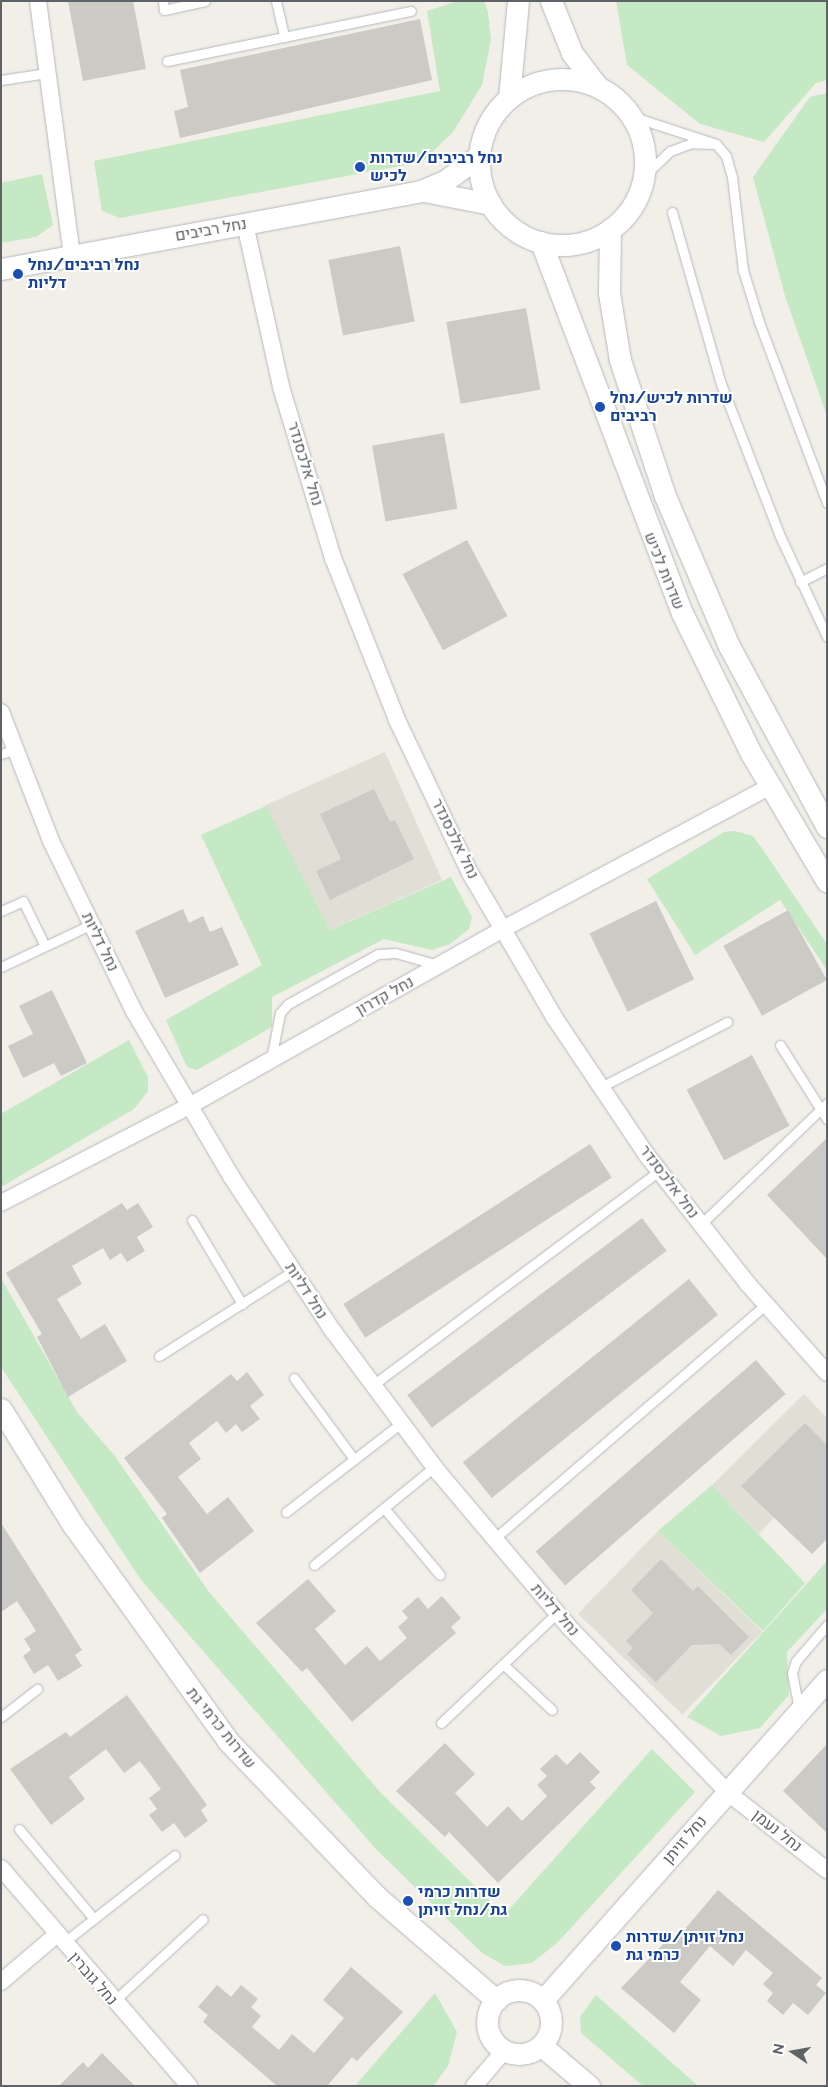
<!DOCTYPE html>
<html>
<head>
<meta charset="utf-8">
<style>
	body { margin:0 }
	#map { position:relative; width:828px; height:2087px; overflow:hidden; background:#f1efe8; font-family:Raleway,Heebo,sans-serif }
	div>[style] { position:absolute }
	.education>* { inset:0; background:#e1ded6; transform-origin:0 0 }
	.green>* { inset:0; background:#c5e8c5 }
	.building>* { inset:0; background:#cccac5; transform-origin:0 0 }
	.roads { filter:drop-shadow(0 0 1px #b5b8bc) drop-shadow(0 0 1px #b5b8bc) }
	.service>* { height:9px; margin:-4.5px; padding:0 4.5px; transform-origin:4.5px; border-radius:4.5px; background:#fff }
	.minor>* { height:16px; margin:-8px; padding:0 8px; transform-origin:8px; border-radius:8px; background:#fff }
	.tertiary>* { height:21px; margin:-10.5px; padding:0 10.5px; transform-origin:10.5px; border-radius:10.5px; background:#fff }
	.tertiary>.ring { margin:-10.5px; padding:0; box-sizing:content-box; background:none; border:21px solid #fff; border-radius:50% }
	.dots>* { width:14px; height:14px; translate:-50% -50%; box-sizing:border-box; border:2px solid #fff; border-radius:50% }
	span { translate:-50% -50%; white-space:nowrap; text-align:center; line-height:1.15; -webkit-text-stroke:4px #fff; paint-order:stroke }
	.transit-label { font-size:16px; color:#164399; font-weight:700 }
	.left { translate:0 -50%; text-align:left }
	.street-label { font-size:16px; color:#5f6368 }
	.frame { position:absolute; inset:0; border:2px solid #5f6368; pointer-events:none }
	.north { position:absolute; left:768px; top:2027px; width:50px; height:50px; -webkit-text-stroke:4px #fff; paint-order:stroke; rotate:282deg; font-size:14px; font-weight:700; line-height:20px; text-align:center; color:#5f6368 }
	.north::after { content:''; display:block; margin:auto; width:18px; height:22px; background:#5f6368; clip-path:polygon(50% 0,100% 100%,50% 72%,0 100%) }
</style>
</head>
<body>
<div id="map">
	<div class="education">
		<div style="left:385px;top:752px;width:140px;height:131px;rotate:66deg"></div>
		<div style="clip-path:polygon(804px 1394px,827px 1418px,827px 1459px,759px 1534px,712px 1485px)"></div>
		<div style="left:658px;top:1531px;width:145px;height:115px;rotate:44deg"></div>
	</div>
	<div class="green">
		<div style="clip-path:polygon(458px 1px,484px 1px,488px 12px,491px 40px,482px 85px,453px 132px,422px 162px,120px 218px,102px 211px,94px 161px,440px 91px,427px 11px)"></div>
		<div style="clip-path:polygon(616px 1px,827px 1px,827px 80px,816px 83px,764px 142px,700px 124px,627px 65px)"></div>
		<div style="clip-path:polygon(827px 93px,827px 416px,785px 296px,753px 177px,810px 97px)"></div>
		<div style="clip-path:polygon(42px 174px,53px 225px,36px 237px,1px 243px,1px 183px)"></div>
		<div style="clip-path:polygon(266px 806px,330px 930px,451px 877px,472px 917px,469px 929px,450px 944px,432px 950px,384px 939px,272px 997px,272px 1027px,197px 1070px,187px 1067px,166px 1020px,262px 965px,201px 835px)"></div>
		<div style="clip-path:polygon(735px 831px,753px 836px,759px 844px,827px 944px,827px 970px,780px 900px,695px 955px,647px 879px,724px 832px)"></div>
		<div style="clip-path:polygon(129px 1040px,148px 1077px,148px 1091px,134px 1109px,1px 1187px,1px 1114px)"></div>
		<div style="clip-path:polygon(1px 1278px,77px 1412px,114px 1455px,209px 1592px,381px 1793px,504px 1915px,652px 1749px,695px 1792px,558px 1942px,532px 1963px,505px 1966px,482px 1953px,376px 1849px,141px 1580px,1px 1367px)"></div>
		<div style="clip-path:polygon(712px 1485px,805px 1583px,763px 1631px,658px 1531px)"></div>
		<div style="clip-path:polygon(827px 1561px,827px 1609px,787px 1652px,789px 1695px,760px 1728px,721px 1736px,687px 1717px)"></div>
		<div style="clip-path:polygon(435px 1993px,457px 2032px,448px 2066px,433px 2086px,355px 2086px)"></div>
		<div style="clip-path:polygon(596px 1995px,698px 2086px,643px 2086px,581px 2033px,580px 2017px)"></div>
	</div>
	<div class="building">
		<div style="clip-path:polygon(68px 1px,133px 1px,146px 69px,83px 81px)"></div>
		<div style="clip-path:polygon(420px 19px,432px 80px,180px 138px,174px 111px,188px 107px,180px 70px)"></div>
		<div style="left:400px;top:246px;width:77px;height:73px;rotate:79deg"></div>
		<div style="left:526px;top:308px;width:83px;height:81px;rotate:80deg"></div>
		<div style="left:444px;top:433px;width:77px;height:73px;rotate:80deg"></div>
		<div style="left:467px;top:540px;width:86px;height:73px;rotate:62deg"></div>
		<div style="clip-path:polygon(374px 789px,390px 822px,395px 820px,414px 859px,330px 900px,316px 871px,341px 859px,320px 814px)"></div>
		<div style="left:656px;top:901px;width:87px;height:74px;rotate:64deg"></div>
		<div style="clip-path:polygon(183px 909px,189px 923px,203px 916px,210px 932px,222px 927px,239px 965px,165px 998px,135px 931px)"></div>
		<div style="left:788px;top:910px;width:80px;height:74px;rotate:61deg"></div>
		<div style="clip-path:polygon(52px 990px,87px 1063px,61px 1076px,54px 1063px,23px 1078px,8px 1046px,33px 1034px,19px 1006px)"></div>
		<div style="left:752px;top:1055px;width:80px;height:74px;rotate:62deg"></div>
		<div style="clip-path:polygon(827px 1138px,827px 1259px,767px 1195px)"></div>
		<div style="left:590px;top:1144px;width:40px;height:294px;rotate:57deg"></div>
		<div style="clip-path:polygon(122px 1203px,127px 1210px,138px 1203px,153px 1227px,137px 1237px,145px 1251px,127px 1262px,121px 1253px,110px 1260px,103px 1248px,72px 1266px,82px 1284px,57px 1299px,81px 1339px,105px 1324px,127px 1361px,68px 1397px,37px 1337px,42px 1334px,6px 1273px)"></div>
		<div style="left:642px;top:1218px;width:41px;height:294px;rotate:53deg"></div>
		<div style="left:689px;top:1279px;width:46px;height:291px;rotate:51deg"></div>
		<div style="left:756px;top:1360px;width:45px;height:292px;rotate:49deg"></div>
		<div style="clip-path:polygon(247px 1372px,264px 1395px,250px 1406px,260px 1419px,242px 1432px,236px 1424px,226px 1433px,217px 1421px,189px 1443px,201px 1459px,178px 1477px,207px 1514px,228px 1497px,254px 1531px,200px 1573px,162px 1518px,167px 1514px,124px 1458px,231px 1374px,237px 1381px)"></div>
		<div style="clip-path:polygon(805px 1423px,827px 1445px,827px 1539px,812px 1554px,741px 1486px)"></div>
		<div style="clip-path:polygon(1px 1523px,82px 1650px,75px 1655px,82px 1666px,58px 1681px,48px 1665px,34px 1674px,23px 1656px,31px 1650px,24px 1639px,36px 1631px,17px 1601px,1px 1612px)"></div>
		<div style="clip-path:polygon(661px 1559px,693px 1591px,698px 1586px,749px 1637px,731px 1655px,719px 1644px,692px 1645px,656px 1682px,627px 1654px,633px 1648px,626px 1641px,653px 1613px,631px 1590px)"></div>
		<div style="clip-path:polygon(308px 1579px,336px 1611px,315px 1629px,345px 1665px,367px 1646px,380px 1661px,407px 1638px,398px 1627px,408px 1618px,402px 1611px,418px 1597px,428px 1609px,442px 1596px,461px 1618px,451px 1627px,456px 1633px,352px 1722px,307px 1668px,302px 1672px,256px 1623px)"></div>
		<div style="clip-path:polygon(127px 1695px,207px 1805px,201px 1810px,208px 1821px,185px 1838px,174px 1823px,162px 1832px,149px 1815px,157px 1809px,149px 1798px,161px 1789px,140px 1761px,124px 1773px,106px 1749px,69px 1777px,85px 1799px,51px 1825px,10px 1769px,66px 1732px,70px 1737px)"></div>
		<div style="clip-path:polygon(445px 1743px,475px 1774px,455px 1793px,487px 1827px,508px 1806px,522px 1821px,547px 1796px,537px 1785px,547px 1776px,540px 1769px,556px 1754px,567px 1765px,580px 1752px,600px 1772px,590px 1782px,596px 1788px,498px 1883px,449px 1832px,445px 1837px,396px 1791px)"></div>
		<div style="clip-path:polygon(827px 1744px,827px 1833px,783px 1791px)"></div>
		<div style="clip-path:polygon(718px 1890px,822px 1978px,816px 1985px,826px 1993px,808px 2015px,793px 2003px,783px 2015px,767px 2001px,773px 1993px,763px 1984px,773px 1973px,746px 1950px,733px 1966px,710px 1946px,680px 1982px,701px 2000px,674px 2033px,621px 1988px,668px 1939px,673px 1943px)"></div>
		<div style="clip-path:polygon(351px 1967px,403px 2012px,357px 2061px,352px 2057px,327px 2086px,277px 2086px,203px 2022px,208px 2015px,198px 2007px,217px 1985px,231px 1997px,241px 1985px,258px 1999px,251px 2007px,261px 2016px,252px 2027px,279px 2050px,292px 2034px,314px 2053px,344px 2018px,323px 2000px)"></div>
		<div style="clip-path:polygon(102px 2053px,135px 2086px,59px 2086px,83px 2062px,88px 2068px)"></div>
	</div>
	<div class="roads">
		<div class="service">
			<div style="left:163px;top:1px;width:9px;rotate:84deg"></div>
			<div style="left:164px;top:10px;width:42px;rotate:-12.4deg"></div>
			<div style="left:276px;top:1px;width:37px;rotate:77deg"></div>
			<div style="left:167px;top:61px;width:249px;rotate:-11.6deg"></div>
			<div style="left:1px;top:80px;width:46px;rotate:-8.8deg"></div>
			<div style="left:631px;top:116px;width:89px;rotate:18.2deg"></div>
			<div style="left:716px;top:144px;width:24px;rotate:-178deg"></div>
			<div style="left:692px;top:143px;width:23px;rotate:160deg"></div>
			<div style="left:670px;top:151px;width:39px;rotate:136deg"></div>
			<div style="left:716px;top:144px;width:16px;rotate:50deg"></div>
			<div style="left:726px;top:156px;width:22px;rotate:74deg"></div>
			<div style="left:732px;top:177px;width:94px;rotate:83.3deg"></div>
			<div style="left:743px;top:270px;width:54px;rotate:72.9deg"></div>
			<div style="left:759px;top:322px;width:193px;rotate:69.4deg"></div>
			<div style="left:672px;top:212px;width:179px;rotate:74.1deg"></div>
			<div style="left:721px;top:384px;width:163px;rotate:68.8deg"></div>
			<div style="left:780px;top:536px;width:111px;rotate:65deg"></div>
			<div style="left:800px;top:582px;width:30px;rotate:-27deg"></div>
			<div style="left:1px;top:754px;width:16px;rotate:-18deg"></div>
			<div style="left:1px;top:911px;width:24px;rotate:-24deg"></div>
			<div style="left:23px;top:901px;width:50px;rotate:63.9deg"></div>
			<div style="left:1px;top:967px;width:101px;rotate:-25.3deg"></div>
			<div style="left:780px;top:1045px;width:88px;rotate:57.6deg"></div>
			<div style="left:271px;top:1059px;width:47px;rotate:-78.9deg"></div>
			<div style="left:280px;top:1013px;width:12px;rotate:-48deg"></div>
			<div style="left:288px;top:1004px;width:103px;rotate:-29.1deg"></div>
			<div style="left:378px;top:954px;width:18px;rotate:-3deg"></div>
			<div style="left:396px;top:953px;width:44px;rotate:15.9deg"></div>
			<div style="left:601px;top:1087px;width:142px;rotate:-27.3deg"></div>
			<div style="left:192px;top:1220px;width:98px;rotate:59.2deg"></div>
			<div style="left:701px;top:1224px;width:175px;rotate:-43.8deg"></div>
			<div style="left:159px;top:1356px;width:159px;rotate:-32.4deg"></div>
			<div style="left:294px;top:1378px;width:101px;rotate:53.5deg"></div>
			<div style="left:373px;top:1385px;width:357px;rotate:-36.8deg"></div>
			<div style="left:384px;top:1508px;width:87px;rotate:50.1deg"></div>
			<div style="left:286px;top:1512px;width:145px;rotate:-37.7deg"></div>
			<div style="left:494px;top:1539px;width:359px;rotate:-40.8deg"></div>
			<div style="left:314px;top:1565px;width:155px;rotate:-39.2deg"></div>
			<div style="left:503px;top:1664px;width:67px;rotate:43.2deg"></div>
			<div style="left:799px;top:1709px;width:37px;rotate:-101deg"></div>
			<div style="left:792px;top:1673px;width:13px;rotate:-72deg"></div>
			<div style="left:796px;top:1661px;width:48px;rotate:-49.3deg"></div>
			<div style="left:1px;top:1717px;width:46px;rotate:-37.9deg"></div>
			<div style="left:441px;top:1723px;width:160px;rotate:-43.5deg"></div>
			<div style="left:19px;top:1829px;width:117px;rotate:50.2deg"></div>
			<div style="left:63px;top:1943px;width:142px;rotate:-38.2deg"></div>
			<div style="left:113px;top:2002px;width:122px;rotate:-42.7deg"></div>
		</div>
		<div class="minor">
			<div style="left:38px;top:1px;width:256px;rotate:82.4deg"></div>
			<div style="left:245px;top:224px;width:167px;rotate:77.5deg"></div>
			<div style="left:281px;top:387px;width:179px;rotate:73.1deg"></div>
			<div style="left:333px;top:558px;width:174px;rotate:68.4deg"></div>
			<div style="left:397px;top:720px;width:170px;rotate:64.5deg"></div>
			<div style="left:470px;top:873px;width:167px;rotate:59.7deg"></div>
			<div style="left:554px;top:1017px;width:165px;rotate:56.1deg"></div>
			<div style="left:646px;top:1154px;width:164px;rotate:51.9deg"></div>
			<div style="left:747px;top:1283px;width:120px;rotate:48.4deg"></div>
			<div style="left:1px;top:712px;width:138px;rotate:68.8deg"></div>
			<div style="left:51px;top:841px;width:191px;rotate:64deg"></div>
			<div style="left:135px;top:1013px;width:189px;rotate:59.5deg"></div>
			<div style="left:231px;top:1176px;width:186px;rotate:56.7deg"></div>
			<div style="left:333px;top:1331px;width:177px;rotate:53.3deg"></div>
			<div style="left:439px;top:1473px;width:202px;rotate:49.8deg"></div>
			<div style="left:569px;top:1627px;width:228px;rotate:46.2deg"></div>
			<div style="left:727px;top:1792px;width:127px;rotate:38deg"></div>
			<div style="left:1px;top:1203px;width:212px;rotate:-27.3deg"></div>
			<div style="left:189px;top:1106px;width:360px;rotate:-29.4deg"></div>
			<div style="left:503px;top:929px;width:302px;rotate:-28.1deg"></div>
			<div style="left:1px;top:1868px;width:288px;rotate:49.2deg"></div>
			<div style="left:1px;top:1982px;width:72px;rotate:-40.5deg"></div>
			<div style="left:474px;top:2086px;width:46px;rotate:-49.4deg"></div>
		</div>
		<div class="tertiary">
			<div style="left:551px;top:1px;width:56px;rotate:68deg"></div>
			<div style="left:572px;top:53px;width:41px;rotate:52.9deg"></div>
			<div class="ring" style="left:479px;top:79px;width:145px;height:145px"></div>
			<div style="left:509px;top:98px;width:97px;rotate:-84.7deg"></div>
			<div style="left:424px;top:191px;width:68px;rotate:11deg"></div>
			<div style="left:610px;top:229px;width:64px;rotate:90.9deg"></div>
			<div style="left:609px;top:293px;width:68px;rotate:80.7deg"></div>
			<div style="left:620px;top:360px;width:143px;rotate:71.7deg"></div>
			<div style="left:665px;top:496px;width:163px;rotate:66.9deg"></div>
			<div style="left:729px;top:646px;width:206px;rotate:61.6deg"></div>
			<div style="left:541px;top:242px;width:397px;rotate:69.2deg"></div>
			<div style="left:682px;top:613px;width:158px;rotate:63.8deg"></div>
			<div style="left:752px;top:755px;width:147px;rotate:59.4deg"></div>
			<div style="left:1px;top:269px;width:427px;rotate:-10.5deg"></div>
			<div style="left:421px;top:191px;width:26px;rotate:-23deg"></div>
			<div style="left:445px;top:181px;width:44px;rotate:-36.6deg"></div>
			<div style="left:1px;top:1409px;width:137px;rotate:58.2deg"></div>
			<div style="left:73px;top:1525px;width:266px;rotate:54.3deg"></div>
			<div style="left:228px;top:1741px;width:214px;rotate:46.3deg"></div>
			<div style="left:376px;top:1896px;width:159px;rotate:40.9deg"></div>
			<div class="ring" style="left:487px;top:1990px;width:43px;height:43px"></div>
			<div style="left:543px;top:2000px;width:428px;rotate:-48.4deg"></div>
			<div style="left:542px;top:2046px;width:62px;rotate:40.4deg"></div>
		</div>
	</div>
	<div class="dots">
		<div style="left:360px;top:167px;background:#1a4fb4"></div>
		<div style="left:18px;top:274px;background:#1a4fb4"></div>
		<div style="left:600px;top:407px;background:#1a4fb4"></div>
		<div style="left:408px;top:1901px;background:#1a4fb4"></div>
		<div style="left:616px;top:1946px;background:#1a4fb4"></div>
	</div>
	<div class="transit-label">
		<span class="left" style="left:370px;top:167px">נחל רביבים/שדרות<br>לכיש</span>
		<span class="left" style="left:28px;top:274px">נחל רביבים/נחל<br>דליות</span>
		<span class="left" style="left:610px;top:407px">שדרות לכיש/נחל<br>רביבים</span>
		<span class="left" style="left:418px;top:1901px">שדרות כרמי<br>גת/נחל זויתן</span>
		<span class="left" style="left:626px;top:1946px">נחל זויתן/שדרות<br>כרמי גת</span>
	</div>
	<div class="street-label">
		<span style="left:211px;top:230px;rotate:-10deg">נחל רביבים</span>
		<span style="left:305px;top:464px;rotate:73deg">נחל אלכסנדר</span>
		<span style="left:664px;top:571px;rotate:68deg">שדרות לכיש</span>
		<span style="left:455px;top:839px;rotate:64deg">נחל אלכסנדר</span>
		<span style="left:100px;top:942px;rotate:64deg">נחל דליות</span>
		<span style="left:385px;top:996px;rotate:-29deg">נחל קדרון</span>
		<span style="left:669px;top:1182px;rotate:53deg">נחל אלכסנדר</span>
		<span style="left:306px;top:1291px;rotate:57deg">נחל דליות</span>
		<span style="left:555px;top:1610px;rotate:49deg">נחל דליות</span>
		<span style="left:221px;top:1728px;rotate:51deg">שדרות כרמי גת</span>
		<span style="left:777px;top:1831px;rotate:38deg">נחל נעמן</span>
		<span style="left:685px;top:1840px;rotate:-49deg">נחל זויתן</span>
		<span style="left:93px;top:1979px;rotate:49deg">נחל גוברין</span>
	</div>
	<div class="frame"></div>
	<div class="north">N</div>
</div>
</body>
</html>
